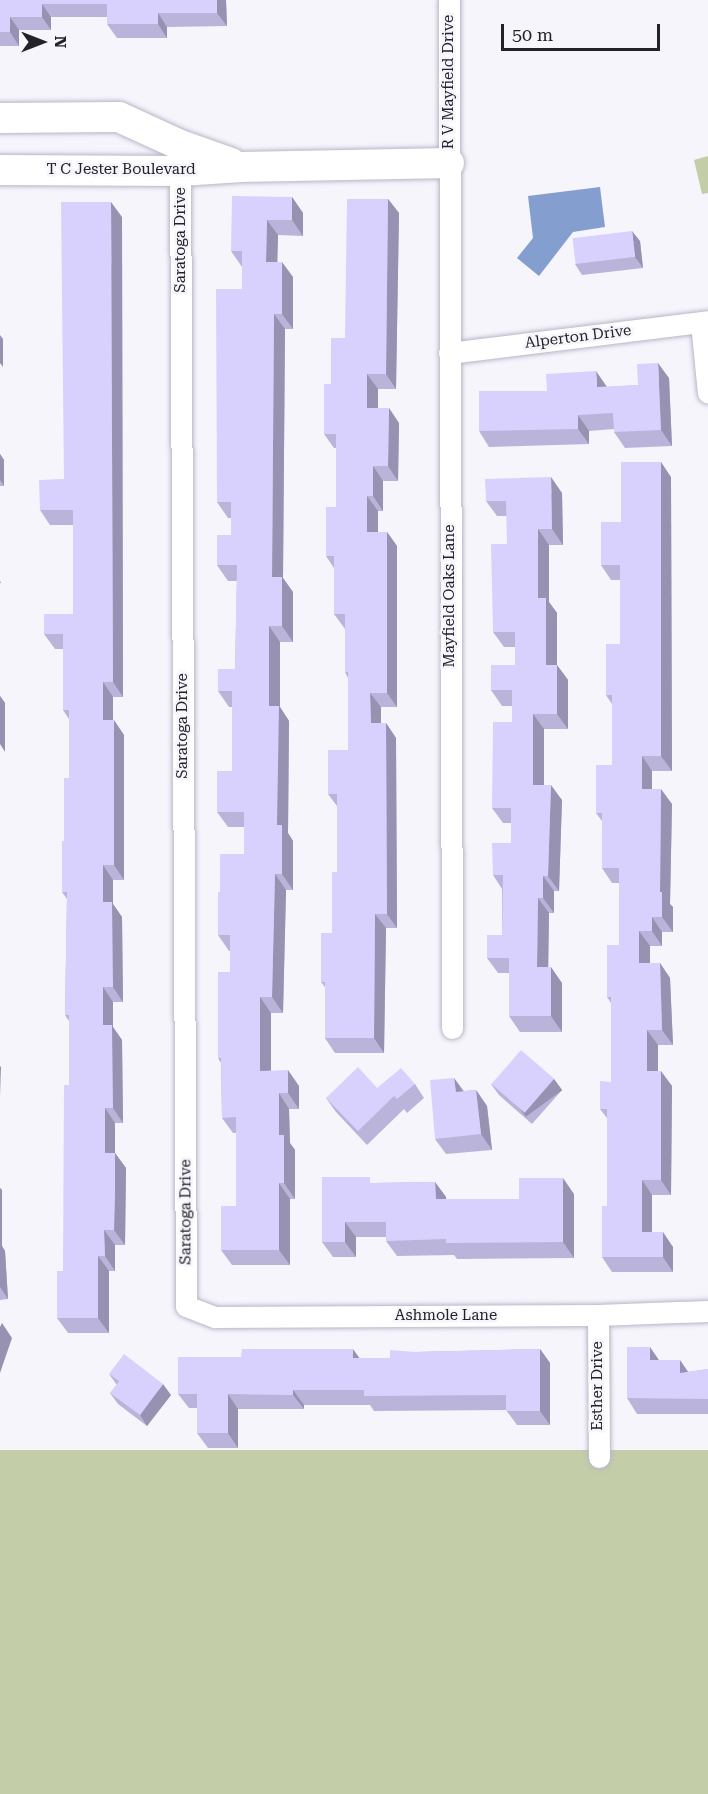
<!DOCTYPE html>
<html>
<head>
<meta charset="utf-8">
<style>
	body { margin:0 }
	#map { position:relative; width:708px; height:1794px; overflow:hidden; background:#f6f5fc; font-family:"Roboto Serif",serif }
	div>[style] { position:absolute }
	.green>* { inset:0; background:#c3cda8; transform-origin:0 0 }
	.water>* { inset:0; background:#849fcf }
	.roads { filter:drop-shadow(0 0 2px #b8b6c7) drop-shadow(0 0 2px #b8b6c7) }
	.street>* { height:21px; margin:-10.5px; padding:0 10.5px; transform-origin:10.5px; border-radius:10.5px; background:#fff }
	.secondary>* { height:30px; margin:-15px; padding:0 15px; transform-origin:15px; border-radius:15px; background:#fff }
	.wall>* { inset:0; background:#bab4da; transform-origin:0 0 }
	.shaded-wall>* { inset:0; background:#9792b2; transform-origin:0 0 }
	.building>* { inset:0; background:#d8d1fe; transform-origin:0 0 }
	span { translate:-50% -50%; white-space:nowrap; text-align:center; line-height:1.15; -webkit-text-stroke:5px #f6f5fc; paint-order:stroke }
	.street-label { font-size:15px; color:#232229 }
	.north { position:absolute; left:12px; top:12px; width:60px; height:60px; -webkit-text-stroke:4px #f6f5fc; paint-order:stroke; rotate:90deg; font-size:16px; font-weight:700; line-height:24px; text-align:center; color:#232229 }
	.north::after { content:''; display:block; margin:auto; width:21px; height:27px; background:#232229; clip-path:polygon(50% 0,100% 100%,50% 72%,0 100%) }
	.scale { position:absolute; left:501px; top:24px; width:159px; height:27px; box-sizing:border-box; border:3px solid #232229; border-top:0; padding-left:8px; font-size:18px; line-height:21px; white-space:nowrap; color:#232229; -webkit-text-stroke:4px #f6f5fc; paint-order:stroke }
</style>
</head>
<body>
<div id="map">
	<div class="green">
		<div style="clip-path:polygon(708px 156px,708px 193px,702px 194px,694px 160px)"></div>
		<div style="left:708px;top:1450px;width:344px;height:708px;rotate:90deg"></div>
	</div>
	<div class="water">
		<div style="clip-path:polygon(600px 187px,605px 227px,573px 232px,539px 276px,517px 258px,533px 238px,528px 196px)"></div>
	</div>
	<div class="roads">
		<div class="street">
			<div style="left:449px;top:0;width:1028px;rotate:89.83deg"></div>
			<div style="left:180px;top:158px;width:1148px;rotate:89.7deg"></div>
			<div style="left:186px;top:1306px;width:31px;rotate:21deg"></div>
			<div style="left:215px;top:1317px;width:383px;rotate:-0.3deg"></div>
			<div style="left:598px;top:1315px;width:110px;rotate:-2.1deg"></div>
			<div style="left:701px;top:323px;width:70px;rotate:84.3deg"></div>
			<div style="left:449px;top:353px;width:261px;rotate:-7deg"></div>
			<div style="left:598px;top:1315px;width:142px;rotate:89.6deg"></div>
		</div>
		<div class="secondary">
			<div style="left:0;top:118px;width:119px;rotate:-0.5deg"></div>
			<div style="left:119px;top:117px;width:67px;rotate:24.7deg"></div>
			<div style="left:180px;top:145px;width:54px;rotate:19.4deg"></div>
			<div style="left:0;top:170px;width:181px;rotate:0.3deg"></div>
			<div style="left:181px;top:171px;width:61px;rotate:-3.8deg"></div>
			<div style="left:242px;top:167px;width:207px;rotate:-1.1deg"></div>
		</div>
	</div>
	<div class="wall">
		<div style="clip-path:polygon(0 0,226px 0,227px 26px,167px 27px,167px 38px,117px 38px,107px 24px,107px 17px,51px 17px,51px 30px,19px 30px,19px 46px,0 46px)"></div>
		<div style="clip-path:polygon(292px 197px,303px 213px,303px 236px,278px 235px,277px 262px,293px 277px,293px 329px,285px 329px,283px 578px,293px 592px,293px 642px,280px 642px,280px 707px,289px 721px,288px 833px,293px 841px,293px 890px,286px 890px,283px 1013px,271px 1013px,271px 1071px,299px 1086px,299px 1109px,289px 1109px,290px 1143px,295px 1150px,295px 1199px,290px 1199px,290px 1265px,232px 1265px,221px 1250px,236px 1206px,236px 1133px,233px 1133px,222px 1118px,221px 1063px,218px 1058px,230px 972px,230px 951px,229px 951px,218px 935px,220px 892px,244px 854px,244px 827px,228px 827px,217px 812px,232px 771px,232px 707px,229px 707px,218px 691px,235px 669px,237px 581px,228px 581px,217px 565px,231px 535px,231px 518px,228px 518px,217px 502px,242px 289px,242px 267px,231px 251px)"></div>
		<div style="clip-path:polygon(388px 199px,399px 213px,396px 389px,378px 389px,378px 408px,399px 423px,398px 481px,383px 481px,383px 511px,378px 511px,378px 532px,387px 532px,397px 546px,397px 707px,381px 707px,381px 723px,386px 723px,396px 738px,397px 928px,386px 928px,384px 1053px,335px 1053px,325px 1038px,325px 987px,321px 982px,332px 933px,337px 872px,337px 806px,328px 794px,348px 750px,348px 678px,345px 672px,345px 629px,334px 614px,334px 568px,326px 556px,336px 507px,336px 448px,334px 448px,324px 434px,331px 384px,345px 338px)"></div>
		<div style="clip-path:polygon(122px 217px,123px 697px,113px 697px,113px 720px,124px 735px,124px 880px,113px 880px,113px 904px,122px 917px,123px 1002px,113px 1002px,113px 1027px,122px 1040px,123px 1123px,115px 1123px,115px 1153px,126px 1168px,125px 1245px,115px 1245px,115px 1271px,109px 1271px,109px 1333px,68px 1333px,57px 1318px,63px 1271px,69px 1085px,69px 1021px,65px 1015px,67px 899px,62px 892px,64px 841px,69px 778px,69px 719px,63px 710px,63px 649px,55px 649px,44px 634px,73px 614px,73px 525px,50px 525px,40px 510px,64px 479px)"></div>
		<div style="clip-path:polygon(640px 241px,643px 268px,582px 275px,575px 264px)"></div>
		<div style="clip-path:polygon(669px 378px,672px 446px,625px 448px,614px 432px,614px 429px,589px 431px,589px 444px,489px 447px,479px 431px,547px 391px,638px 385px)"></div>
		<div style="clip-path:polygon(0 454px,4px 460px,4px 486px,0 486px)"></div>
		<div style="clip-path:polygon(671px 477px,672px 771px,652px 771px,652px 789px,672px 804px,670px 904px,673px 907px,673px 932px,662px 932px,662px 946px,650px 946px,650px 963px,660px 963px,670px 978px,673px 1045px,658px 1045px,658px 1071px,672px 1086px,671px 1195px,652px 1195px,652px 1232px,673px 1247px,673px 1272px,612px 1272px,602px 1257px,607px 1206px,607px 1118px,600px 1109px,611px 1082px,611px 1003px,607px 997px,619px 945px,619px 883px,612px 883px,602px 868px,602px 821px,596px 813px,612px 765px,612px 704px,606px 695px,620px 644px,620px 580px,611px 580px,601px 565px,621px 522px)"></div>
		<div style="clip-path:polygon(562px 493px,563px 545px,549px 545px,549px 602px,557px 613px,557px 665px,568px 680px,568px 729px,544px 729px,544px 785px,562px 800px,559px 891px,554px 891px,554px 913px,549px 913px,548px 967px,562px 983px,562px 1032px,520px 1032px,509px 1016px,509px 973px,498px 973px,487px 958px,502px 935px,502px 889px,493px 875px,511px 843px,511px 823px,503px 823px,492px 808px,512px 722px,512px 706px,502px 706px,491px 690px,515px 665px,515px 647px,504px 647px,493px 632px,507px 544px,507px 516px,497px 516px,486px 501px)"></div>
		<div style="left:0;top:696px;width:9px;height:56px;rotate:54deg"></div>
		<div style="clip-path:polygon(454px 1078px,464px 1091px,476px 1090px,487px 1106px,492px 1150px,446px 1154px,435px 1139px)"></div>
		<div style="clip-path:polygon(554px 1079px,562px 1090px,532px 1124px,499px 1095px,491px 1084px)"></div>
		<div style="clip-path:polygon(415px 1084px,424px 1098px,407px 1113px,404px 1109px,367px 1145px,336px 1112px,326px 1098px,377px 1088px)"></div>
		<div style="clip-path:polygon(435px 1182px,446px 1197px,446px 1199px,519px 1199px,574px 1194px,574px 1258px,457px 1259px,454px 1255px,397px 1256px,386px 1241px,386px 1237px,356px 1237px,356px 1257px,333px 1257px,322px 1242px,374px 1183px)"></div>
		<div style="clip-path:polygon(0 1188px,2px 1190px,2px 1246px,5px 1251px,8px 1299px,0 1300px)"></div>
		<div style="clip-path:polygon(540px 1349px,550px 1363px,550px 1425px,517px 1425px,506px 1410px,374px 1411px,370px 1405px,304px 1405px,304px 1409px,238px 1409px,238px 1448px,208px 1448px,197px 1433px,197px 1408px,189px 1408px,178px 1394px,360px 1358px,390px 1358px,415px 1352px)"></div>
		<div style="clip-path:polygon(659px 1360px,688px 1372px,708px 1369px,708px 1414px,637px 1414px,627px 1398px)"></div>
		<div style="clip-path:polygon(109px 1374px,171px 1395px,147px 1426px,118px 1404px,110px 1393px,117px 1385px)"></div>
	</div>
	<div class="shaded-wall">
		<div style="clip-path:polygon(217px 0,226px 0,227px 26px,217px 13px)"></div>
		<div style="clip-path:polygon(42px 4px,51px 17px,51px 30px,42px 17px)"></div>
		<div style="clip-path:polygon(158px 13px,167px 27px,167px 38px,158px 24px)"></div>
		<div style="clip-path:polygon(10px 17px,19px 30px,19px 46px,10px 32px)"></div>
		<div style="clip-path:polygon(292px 197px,303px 213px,303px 236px,292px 220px)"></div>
		<div style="clip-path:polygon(388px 199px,399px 213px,396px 389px,386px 374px)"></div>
		<div style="clip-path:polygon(111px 202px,122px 217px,123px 697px,113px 682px)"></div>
		<div style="clip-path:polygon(267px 220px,278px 235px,277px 277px,266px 262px)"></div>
		<div style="clip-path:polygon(632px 231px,640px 241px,643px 268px,635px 257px)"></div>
		<div style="clip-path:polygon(282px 262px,293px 277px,293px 329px,282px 314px)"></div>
		<div style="clip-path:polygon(274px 314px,285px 329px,283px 578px,293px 592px,293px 642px,282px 626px,272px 577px)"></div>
		<div style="clip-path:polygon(0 335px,3px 339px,3px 367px,0 363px)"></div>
		<div style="clip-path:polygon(658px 363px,669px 378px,672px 446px,661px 430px)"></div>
		<div style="clip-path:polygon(596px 371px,607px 387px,597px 387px)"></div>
		<div style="clip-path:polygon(367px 374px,378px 389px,378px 423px,367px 408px)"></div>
		<div style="clip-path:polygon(389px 408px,399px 423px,398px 481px,388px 466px)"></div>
		<div style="clip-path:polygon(578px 415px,589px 431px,589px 444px,578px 429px)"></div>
		<div style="clip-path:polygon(0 454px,4px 460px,4px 486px,0 480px)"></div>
		<div style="clip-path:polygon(661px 462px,671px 477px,672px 771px,661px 756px)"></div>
		<div style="clip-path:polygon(373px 466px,383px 481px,383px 511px,373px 496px)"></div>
		<div style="clip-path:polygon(551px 477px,562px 493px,563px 545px,552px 529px)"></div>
		<div style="clip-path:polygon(367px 496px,378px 511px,378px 546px,367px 532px)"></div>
		<div style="clip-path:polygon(538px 529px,549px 545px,549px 602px,557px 613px,557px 680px,546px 665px,538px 598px)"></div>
		<div style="clip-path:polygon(387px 532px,397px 546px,397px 707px,387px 693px)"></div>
		<div style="left:0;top:581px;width:2px;height:51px;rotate:63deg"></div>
		<div style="clip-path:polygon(269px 626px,280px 642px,280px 707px,289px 721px,288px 833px,293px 841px,293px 890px,282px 874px,277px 825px,269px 706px)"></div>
		<div style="clip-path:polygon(557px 665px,568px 680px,568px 729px,557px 714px)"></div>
		<div style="clip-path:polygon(103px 682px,113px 697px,113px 735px,103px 720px)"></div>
		<div style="clip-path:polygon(370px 693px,381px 707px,381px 738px,371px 723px)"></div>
		<div style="clip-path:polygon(0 696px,5px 703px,5px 752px,0 744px)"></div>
		<div style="clip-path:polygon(533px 714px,544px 729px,544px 800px,533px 785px)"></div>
		<div style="clip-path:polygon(114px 720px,124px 735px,124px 880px,114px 865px)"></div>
		<div style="clip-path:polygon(386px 723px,396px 738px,397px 928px,387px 914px)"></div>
		<div style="clip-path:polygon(642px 756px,652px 771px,652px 804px,642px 789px)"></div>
		<div style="clip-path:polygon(551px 785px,562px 800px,559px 891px,548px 876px)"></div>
		<div style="clip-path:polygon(661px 789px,672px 804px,670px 904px,673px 907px,673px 932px,662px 917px,660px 892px)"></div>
		<div style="clip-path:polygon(103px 865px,113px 880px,113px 904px,122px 917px,123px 1002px,113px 987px,103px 902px)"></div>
		<div style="clip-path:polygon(275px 874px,286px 890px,283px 1013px,272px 997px)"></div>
		<div style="clip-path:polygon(543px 876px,554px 891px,554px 913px,543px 898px)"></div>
		<div style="clip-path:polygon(538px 898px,549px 913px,548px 983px,537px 967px)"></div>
		<div style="clip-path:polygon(375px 914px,386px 928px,384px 1053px,374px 1038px)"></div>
		<div style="clip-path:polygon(652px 917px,662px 932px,662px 946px,652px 931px)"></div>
		<div style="clip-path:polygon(639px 931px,650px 946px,650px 978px,639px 963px)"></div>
		<div style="clip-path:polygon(660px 963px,670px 978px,673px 1045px,662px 1030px)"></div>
		<div style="clip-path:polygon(551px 967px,562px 983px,562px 1032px,551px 1016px)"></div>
		<div style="clip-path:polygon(103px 987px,113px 1002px,113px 1027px,122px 1040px,123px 1123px,113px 1108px,103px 1025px)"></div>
		<div style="clip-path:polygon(260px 997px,271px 1013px,271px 1086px,260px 1071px)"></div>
		<div style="clip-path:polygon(647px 1030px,658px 1045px,658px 1086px,647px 1071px)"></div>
		<div style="clip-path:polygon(0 1066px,1px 1067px,0 1096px)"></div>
		<div style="clip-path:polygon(288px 1070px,299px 1086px,299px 1109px,288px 1093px)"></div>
		<div style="clip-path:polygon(661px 1071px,672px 1086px,671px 1195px,661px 1180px)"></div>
		<div style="clip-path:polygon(454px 1078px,465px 1094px,456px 1092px)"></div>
		<div style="left:554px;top:1079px;width:14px;height:45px;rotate:54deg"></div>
		<div style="clip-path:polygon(476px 1090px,487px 1106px,492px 1150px,481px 1134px)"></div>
		<div style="clip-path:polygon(279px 1093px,289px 1109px,290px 1143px,295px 1150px,295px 1199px,284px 1183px,279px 1135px)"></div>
		<div style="clip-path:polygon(105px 1108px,115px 1123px,115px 1168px,105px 1153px)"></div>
		<div style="clip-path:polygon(115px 1153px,126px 1168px,125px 1245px,114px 1230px)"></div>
		<div style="clip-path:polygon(563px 1178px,574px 1194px,574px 1258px,563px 1242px)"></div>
		<div style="clip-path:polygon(642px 1180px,652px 1195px,652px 1247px,642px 1232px)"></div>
		<div style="clip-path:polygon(435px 1182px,446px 1197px,447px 1214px,436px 1199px)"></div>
		<div style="clip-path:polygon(279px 1183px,290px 1199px,290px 1265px,279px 1250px)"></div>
		<div style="clip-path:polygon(0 1188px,2px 1190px,2px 1246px,5px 1251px,8px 1299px,0 1287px)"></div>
		<div style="clip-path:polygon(345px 1222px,356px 1237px,356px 1257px,345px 1242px)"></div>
		<div style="clip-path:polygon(104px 1230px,115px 1245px,115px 1271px,105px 1256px)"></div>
		<div style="clip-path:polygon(663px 1232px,673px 1247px,673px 1272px,663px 1257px)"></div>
		<div style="clip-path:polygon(98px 1256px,109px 1271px,109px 1333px,98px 1318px)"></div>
		<div style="clip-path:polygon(2px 1323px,12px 1338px,0 1373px,0 1327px)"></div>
		<div style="clip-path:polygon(650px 1347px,661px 1363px,650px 1360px)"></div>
		<div style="clip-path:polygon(353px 1349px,363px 1363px,353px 1358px)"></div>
		<div style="clip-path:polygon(540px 1349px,550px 1363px,550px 1425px,540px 1411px)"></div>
		<div style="clip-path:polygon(680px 1360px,691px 1376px,680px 1373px)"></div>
		<div style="clip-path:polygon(163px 1384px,171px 1395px,147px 1426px,140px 1415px)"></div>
		<div style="clip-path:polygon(293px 1390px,304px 1405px,304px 1409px,293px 1395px)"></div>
		<div style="clip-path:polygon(228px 1394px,238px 1409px,238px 1448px,228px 1433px)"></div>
	</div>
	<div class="building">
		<div style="clip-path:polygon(0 0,217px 0,217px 13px,158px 13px,158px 24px,107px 24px,107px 4px,42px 4px,42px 17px,10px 17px,10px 32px,0 32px)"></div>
		<div style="clip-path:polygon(232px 196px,292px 197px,292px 220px,267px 220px,266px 262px,282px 262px,282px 314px,274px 314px,272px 577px,282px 577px,282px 626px,269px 626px,269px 706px,279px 706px,277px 825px,282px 825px,282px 874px,275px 874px,272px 997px,260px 997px,260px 1071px,288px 1070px,288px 1093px,279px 1093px,279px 1135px,284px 1135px,284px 1183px,279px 1183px,279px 1250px,221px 1250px,221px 1206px,236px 1206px,236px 1117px,222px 1118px,221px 1058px,218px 1058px,218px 972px,230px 972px,230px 935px,218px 935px,218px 892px,220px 892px,220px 854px,244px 854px,244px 812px,217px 812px,217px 771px,232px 771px,232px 691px,218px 691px,218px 669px,235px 669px,237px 565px,217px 565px,217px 535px,231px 535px,231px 502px,217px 502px,216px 289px,242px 289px,242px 251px,231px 251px)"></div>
		<div style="clip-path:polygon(347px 199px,388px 199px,386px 374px,367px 374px,367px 408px,389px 408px,388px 466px,373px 466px,373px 496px,367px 496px,367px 532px,387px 532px,387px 693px,370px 693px,371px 723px,386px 723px,387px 914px,375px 914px,374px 1038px,325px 1038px,325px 982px,321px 982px,321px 933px,332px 933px,332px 872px,337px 872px,337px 794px,328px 794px,328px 750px,348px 750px,348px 672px,345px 672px,345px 614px,334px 614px,334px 556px,326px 556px,326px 507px,336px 507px,336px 434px,324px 434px,324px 384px,331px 384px,331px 338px,345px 338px)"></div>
		<div style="clip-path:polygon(61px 202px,111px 202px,113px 682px,103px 682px,103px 720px,114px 720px,114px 865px,103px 865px,103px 902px,112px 902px,113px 987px,103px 987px,103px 1025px,112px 1025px,113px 1108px,105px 1108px,105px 1153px,115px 1153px,115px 1195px,114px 1230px,104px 1230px,105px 1256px,98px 1256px,98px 1318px,57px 1318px,57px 1271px,63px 1271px,64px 1085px,69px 1085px,69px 1015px,65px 1015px,67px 892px,62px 892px,62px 841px,64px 841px,64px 778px,69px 778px,69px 710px,63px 710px,63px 634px,44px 634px,44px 614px,73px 614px,73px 510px,40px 510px,39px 480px,64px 479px)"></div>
		<div style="left:632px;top:231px;width:26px;height:60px;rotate:83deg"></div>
		<div style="clip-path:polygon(658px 363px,661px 430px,614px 432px,613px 413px,578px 415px,578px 429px,479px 431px,479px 391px,547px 391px,546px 374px,596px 371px,597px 387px,638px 385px,637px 364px)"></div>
		<div style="clip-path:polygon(621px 462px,661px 462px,661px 756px,642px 756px,642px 789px,661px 789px,660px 892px,662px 892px,662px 917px,652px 917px,652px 931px,639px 931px,639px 963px,660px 963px,662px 1030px,647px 1030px,647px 1071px,661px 1071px,661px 1180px,642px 1180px,642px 1232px,663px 1232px,663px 1257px,602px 1257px,602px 1206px,607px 1206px,607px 1109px,600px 1109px,600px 1081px,611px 1082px,611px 997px,607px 997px,607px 945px,619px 945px,619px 868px,602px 868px,602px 813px,596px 813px,596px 765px,612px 765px,612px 695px,606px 695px,606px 644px,620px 644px,620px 565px,601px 565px,601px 522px,621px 522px)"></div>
		<div style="clip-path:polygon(551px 477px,552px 529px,538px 529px,538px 598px,546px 598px,546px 665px,557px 665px,557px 714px,533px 714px,533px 785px,551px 785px,548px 876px,543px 876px,543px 898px,538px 898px,537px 967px,551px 967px,551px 1016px,509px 1016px,509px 958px,487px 958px,487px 935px,502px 935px,503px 875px,493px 875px,492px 843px,511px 843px,511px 808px,492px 808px,493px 722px,512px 722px,512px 690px,491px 690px,491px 665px,515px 665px,515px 632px,493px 632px,491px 544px,507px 544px,506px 501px,486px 501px,485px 479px)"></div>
		<div style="left:521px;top:1050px;width:44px;height:45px;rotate:41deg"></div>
		<div style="clip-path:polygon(358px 1067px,377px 1088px,401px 1068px,415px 1084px,397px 1099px,394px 1096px,358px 1131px,326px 1098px)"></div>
		<div style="clip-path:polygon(454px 1078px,456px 1092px,476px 1090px,481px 1134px,435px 1139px,430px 1080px)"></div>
		<div style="clip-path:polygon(322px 1177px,370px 1177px,370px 1183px,435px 1182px,436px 1199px,519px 1199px,519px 1178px,563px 1178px,563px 1242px,446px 1243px,446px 1239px,386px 1241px,386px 1222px,345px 1222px,345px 1242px,322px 1242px)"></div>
		<div style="clip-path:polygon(627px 1347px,650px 1347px,650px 1360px,680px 1360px,680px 1373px,708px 1369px,708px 1399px,627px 1398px)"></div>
		<div style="clip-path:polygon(242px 1349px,353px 1349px,353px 1358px,390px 1358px,390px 1350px,415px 1352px,540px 1349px,540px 1411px,506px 1411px,506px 1395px,364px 1396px,364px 1390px,293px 1390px,293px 1395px,228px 1394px,228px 1433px,197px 1433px,197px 1394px,178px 1394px,178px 1357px,241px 1357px)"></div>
		<div style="clip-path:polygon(124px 1354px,163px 1384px,140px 1415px,110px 1393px,119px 1381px,109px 1374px)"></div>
	</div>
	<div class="street-label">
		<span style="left:449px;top:82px;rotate:-90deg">R V Mayfield Drive</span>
		<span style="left:121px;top:170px">T C Jester Boulevard</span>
		<span style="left:181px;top:240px;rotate:-90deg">Saratoga Drive</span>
		<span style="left:578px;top:337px;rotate:-7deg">Alperton Drive</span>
		<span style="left:450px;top:596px;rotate:-90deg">Mayfield Oaks Lane</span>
		<span style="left:183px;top:726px;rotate:-90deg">Saratoga Drive</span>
		<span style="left:186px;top:1212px;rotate:-90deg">Saratoga Drive</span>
		<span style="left:446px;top:1316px">Ashmole Lane</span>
		<span style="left:598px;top:1386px;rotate:-90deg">Esther Drive</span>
	</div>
	<div class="north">N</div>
	<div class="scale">50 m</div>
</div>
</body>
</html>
